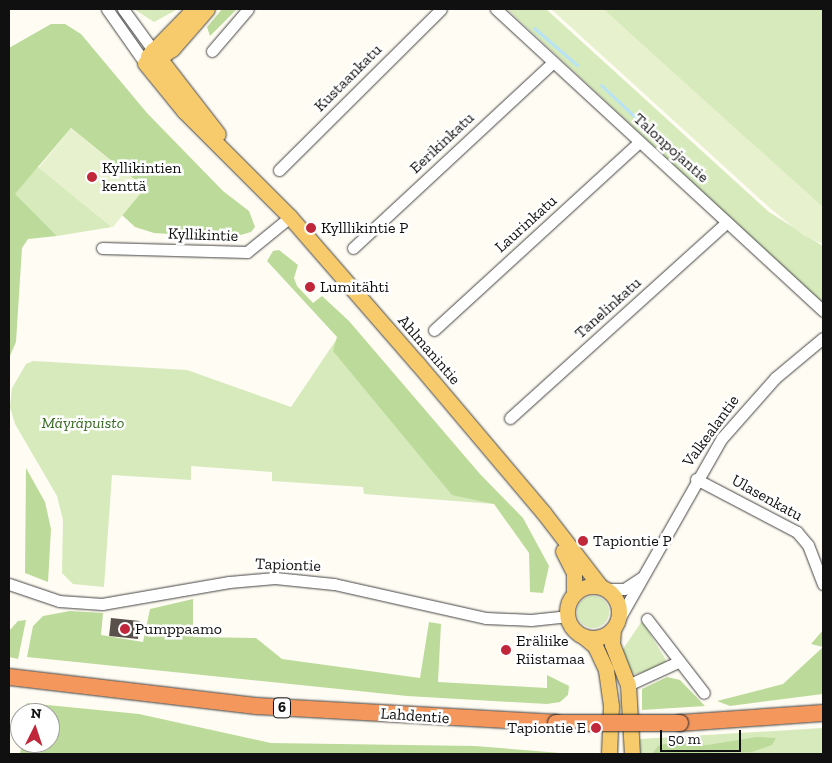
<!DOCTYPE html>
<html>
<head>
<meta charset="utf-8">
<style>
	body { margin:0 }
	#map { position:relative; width:832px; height:763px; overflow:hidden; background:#fffcf3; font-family:"Zilla Slab",serif }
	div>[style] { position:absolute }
	.green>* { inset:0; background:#d7eabc }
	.round { border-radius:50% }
	.forest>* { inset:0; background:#bcdb9b }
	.pitch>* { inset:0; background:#e8f1ce; transform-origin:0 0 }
	.stream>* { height:3px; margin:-1.5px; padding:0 1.5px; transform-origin:1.5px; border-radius:1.5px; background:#b8e3f6 }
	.building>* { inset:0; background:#59504c; transform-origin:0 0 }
	.roads { filter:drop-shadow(0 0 1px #434343) drop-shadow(0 0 1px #434343) }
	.minor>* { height:11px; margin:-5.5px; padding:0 5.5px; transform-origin:5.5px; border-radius:5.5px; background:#fff }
	.major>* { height:15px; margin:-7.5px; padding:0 7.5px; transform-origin:7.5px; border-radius:7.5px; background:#f7cb6b }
	.major>.ring { margin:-7.5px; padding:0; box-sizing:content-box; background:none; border:15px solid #f7cb6b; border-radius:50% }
	.highway>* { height:16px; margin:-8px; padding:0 8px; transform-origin:8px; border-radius:8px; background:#f3975d }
	.bridges { filter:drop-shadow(0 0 1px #212121) drop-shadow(0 0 1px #212121) }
	.highway-bridge>* { height:16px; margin:-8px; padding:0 8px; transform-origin:8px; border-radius:8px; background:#f3975d }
	.dots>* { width:14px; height:14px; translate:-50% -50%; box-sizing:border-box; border:2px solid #fff; border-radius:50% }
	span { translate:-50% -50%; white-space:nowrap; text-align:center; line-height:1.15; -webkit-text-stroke:5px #fff; paint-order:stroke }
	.shield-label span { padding:1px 4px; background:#fff; border:1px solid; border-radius:4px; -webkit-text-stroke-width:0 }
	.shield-label { font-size:15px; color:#101010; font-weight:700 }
	.street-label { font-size:16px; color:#101010 }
	.poi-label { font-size:16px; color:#101010 }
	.left { translate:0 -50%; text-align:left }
	.right { translate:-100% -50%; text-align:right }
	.park-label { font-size:16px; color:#34691f; font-style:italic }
	.frame { position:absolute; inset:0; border:10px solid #101010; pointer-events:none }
	.north { position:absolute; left:10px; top:703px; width:50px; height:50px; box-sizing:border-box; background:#fff; border:1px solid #9f9f9f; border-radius:50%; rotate:4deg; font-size:14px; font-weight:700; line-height:20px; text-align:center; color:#101010 }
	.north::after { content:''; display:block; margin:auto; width:18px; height:22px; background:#c1273a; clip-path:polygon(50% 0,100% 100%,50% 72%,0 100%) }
	.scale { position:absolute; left:660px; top:730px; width:81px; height:22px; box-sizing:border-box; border:2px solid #101010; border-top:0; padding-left:6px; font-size:15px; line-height:18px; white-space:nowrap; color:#101010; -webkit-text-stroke:4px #fff; paint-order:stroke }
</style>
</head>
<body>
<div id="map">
	<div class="green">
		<div style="clip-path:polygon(134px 9px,178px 9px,154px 22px)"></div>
		<div style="clip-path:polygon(507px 9px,546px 9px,769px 212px,823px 246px,823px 304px)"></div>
		<div style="clip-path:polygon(603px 9px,823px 9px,823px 207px,804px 192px)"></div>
		<div style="clip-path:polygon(38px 167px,112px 227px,57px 236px,14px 194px)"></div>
		<div style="clip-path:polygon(338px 337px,494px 504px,364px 494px,363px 487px,272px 481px,272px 472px,191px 466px,191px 480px,112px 475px,104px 587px,73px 584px,62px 573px,63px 520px,57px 496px,15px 424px,10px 407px,12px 388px,26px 364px,33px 361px,187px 370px,291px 407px)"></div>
		<div class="round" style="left:577px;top:596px;width:32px;height:32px"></div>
		<div style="clip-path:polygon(642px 621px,666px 660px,662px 667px,636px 674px,631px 673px,621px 652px)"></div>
		<div style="clip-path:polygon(823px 728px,823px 754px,639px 754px,640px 739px)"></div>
	</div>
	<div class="forest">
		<div style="clip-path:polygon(222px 9px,237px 9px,210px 36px,207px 27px)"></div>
		<div style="clip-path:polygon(51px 24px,65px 24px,81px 34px,147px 113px,223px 191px,249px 211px,255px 227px,251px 232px,230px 238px,154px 233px,135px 227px,122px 215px,145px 188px,71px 128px,15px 194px,57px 236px,28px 239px,22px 248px,16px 342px,9px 358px,9px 48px)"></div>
		<div style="clip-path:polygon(279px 250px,298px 265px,294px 278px,297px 286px,313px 303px,322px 296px,349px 321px,480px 474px,523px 518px,549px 566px,543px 593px,530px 592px,529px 553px,494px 504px,452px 495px,333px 351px,337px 337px,267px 261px,273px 251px)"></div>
		<div style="clip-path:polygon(26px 468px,45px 502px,51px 529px,48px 582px,25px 573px)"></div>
		<div style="clip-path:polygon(193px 599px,193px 637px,256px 638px,282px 659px,420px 678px,429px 622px,441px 624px,438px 682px,547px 688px,547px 675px,569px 686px,568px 695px,560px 702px,547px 704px,407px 696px,27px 657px,33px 626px,43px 616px,70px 611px,103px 613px,101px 635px,143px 642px,150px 609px)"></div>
		<div style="clip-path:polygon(26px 620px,18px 659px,9px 657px,9px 631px,18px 621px)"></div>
		<div style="clip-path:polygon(823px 630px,823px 694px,730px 706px,717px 701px,783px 684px,823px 647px,811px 644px)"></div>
		<div style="clip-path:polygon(667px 677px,680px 680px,705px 706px,642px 710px,642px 689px)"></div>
		<div style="clip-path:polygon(27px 703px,139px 714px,271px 743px,475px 746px,573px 754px,20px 754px,22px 743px,50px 743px,50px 713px,26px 713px)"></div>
		<div style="clip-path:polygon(757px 737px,776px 738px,772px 745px,752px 752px,652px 754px,658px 746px,671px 742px,707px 745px)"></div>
	</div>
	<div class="pitch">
		<div style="clip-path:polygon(551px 9px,603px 9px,823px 207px,823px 244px,803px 235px,771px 209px)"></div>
		<div style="left:71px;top:128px;width:95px;height:51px;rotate:39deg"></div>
	</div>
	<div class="stream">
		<div style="left:534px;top:28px;width:57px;rotate:40.7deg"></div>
		<div style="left:601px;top:85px;width:66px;rotate:43.2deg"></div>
	</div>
	<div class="building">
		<div style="left:111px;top:618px;width:29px;height:18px;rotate:6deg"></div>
	</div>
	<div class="roads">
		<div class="minor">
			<div style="left:107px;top:9px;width:66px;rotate:54.9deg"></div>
			<div style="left:123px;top:9px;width:51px;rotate:53.8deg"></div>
			<div style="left:496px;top:9px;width:445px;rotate:42.7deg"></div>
			<div style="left:212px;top:51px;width:55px;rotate:-49.4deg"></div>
			<div style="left:279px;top:170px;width:228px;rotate:-44.8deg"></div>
			<div style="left:102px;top:248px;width:145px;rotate:1.6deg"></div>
			<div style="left:247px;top:252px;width:55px;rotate:-39.1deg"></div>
			<div style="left:353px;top:248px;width:273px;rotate:-42.9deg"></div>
			<div style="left:434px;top:330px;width:278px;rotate:-42.5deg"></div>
			<div style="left:510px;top:418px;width:292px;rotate:-42.1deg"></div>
			<div style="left:696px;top:479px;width:114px;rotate:27.7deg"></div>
			<div style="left:797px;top:532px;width:17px;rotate:50deg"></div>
			<div style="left:808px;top:545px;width:42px;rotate:69deg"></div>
			<div style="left:9px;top:584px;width:53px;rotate:18.8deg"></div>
			<div style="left:59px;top:601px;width:43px;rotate:4deg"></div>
			<div style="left:102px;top:604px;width:129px;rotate:-9.8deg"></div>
			<div style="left:229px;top:582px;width:46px;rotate:-5deg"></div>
			<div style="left:275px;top:578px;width:59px;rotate:5.8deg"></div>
			<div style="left:334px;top:584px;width:156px;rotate:12.6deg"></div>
			<div style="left:486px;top:618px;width:45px;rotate:2.5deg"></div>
			<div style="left:531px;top:620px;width:36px;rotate:-6deg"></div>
			<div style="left:606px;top:589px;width:18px"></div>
			<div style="left:624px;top:589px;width:20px;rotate:-33deg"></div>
			<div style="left:619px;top:619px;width:208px;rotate:-60.4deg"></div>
			<div style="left:722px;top:438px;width:80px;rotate:-48.5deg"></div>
			<div style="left:775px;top:378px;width:62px;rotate:-39.8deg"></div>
			<div style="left:647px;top:619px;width:93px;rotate:52.4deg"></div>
			<div style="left:628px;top:685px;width:55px;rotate:-24.7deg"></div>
		</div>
		<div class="major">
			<div style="left:153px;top:50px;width:106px;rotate:52.3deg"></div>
			<div style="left:148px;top:56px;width:66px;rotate:-45.6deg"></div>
			<div style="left:145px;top:63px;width:62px;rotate:50.9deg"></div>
			<div style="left:184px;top:111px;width:150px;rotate:45deg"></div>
			<div style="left:290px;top:217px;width:194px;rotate:49deg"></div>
			<div style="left:417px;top:363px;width:195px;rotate:49.8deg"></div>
			<div style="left:543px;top:512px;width:93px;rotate:52.4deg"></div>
			<div style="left:151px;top:63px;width:25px;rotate:-34deg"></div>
			<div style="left:172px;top:49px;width:53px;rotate:-48.8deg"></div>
			<div style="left:563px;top:551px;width:25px;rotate:63deg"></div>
			<div style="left:574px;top:573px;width:20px;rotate:90deg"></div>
			<div class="ring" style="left:567px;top:586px;width:37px;height:37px"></div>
			<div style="left:613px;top:629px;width:15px;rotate:94deg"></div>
			<div style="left:612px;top:644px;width:44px;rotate:68.7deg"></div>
			<div style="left:628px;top:685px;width:69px;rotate:86.7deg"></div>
			<div style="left:583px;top:636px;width:16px;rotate:40deg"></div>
			<div style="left:595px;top:646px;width:26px;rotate:65deg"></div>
			<div style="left:606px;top:670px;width:36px;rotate:82deg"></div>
			<div style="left:611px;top:706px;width:48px;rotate:92.4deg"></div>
		</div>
		<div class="highway">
			<div style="left:9px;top:677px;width:249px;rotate:6.7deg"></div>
			<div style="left:256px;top:706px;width:300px;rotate:3.2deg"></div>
			<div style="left:680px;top:723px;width:143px;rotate:-4deg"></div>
		</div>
	</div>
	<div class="bridges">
		<div class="highway-bridge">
			<div style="left:556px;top:723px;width:124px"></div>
		</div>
	</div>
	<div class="dots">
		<div style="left:92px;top:177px;background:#c1273a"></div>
		<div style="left:311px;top:228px;background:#c1273a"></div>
		<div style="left:310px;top:287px;background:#c1273a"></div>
		<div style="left:583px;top:541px;background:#c1273a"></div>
		<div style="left:125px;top:629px;background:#c1273a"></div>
		<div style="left:506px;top:650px;background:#c1273a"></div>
		<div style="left:596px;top:728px;background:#c1273a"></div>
	</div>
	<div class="shield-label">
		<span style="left:282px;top:708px">6</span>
	</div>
	<div class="street-label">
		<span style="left:348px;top:78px;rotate:-45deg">Kustaankatu</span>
		<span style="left:442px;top:143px;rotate:-43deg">Eerikinkatu</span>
		<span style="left:671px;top:148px;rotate:42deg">Talonpojantie</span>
		<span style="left:526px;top:224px;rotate:-42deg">Laurinkatu</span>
		<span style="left:203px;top:235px;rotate:2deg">Kyllikintie</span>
		<span style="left:608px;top:308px;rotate:-42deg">Tanelinkatu</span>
		<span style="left:429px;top:350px;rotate:49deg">Ahlmanintie</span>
		<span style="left:711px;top:431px;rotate:-54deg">Valkealantie</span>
		<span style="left:767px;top:498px;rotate:29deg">Ulasenkatu</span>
		<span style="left:288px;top:565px;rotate:2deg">Tapiontie</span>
		<span style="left:415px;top:716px;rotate:4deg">Lahdentie</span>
	</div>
	<div class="poi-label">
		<span class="left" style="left:102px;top:177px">Kyllikintien<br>kenttä</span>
		<span class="left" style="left:321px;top:228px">Kylllikintie P</span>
		<span class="left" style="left:320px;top:287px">Lumitähti</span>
		<span class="left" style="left:593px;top:541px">Tapiontie P</span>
		<span class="left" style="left:135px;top:629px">Pumppaamo</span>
		<span class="left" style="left:516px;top:650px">Eräliike<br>Riistamaa</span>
		<span class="right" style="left:586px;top:728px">Tapiontie E</span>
	</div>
	<div class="park-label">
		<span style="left:83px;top:423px">Mäyräpuisto</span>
	</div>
	<div class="frame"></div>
	<div class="north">N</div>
	<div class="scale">50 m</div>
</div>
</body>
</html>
